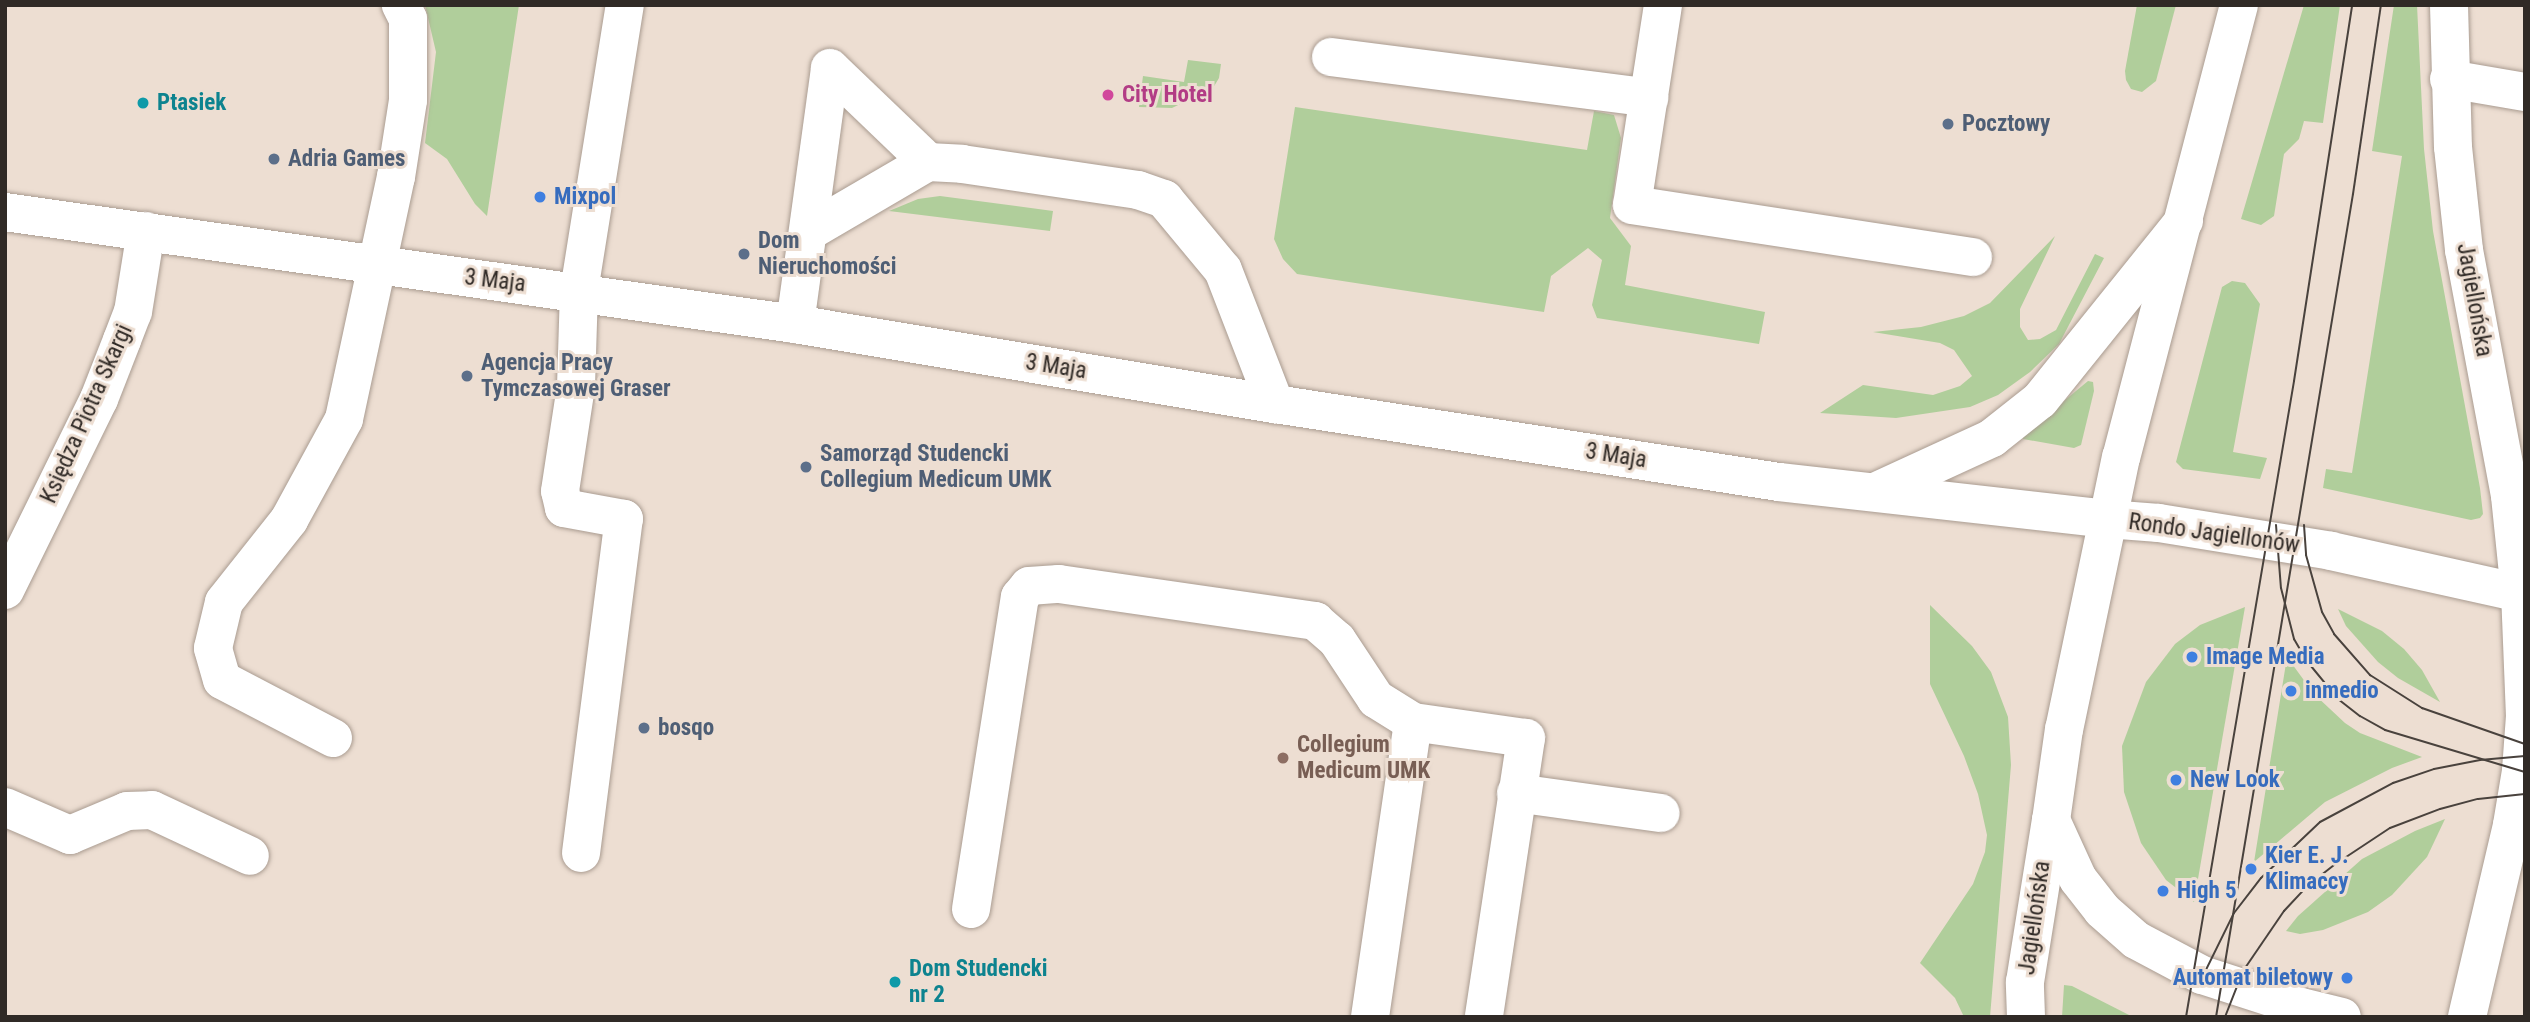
<!DOCTYPE html>
<html>
<head>
<meta charset="utf-8">
<style>
	body { margin:0 }
	#map { position:relative; width:2530px; height:1022px; overflow:hidden; background:#edded2; font-family:"Roboto Condensed",sans-serif }
	div>[style] { position:absolute }
	.green>* { inset:0; background:#b0ce9b }
	.roads { filter:drop-shadow(0 0 2px #aa9c91) drop-shadow(0 0 2px #aa9c91) }
	.minor>* { height:38px; margin:-19px; padding:0 19px; transform-origin:19px; border-radius:19px; background:#fff }
	.major>* { height:38px; margin:-19px; padding:0 19px; transform-origin:19px; border-radius:19px; background:#fff }
	.tram>* { height:2px; margin:-1px; padding:0 1px; transform-origin:1px; border-radius:1px; background:#49423d }
	.dots>* { width:19px; height:19px; translate:-50% -50%; box-sizing:border-box; border:4px solid #edded2; border-radius:50% }
	span { translate:-50% -50%; white-space:nowrap; text-align:center; line-height:1.15; -webkit-text-stroke:6px #edded2; paint-order:stroke }
	.hotel-label { font-size:23px; color:#b23c85; font-weight:700 }
	.left { translate:0 -50%; text-align:left }
	.culture-label { font-size:23px; color:#0d838f; font-weight:700 }
	.service-label { font-size:23px; color:#4e5e75; font-weight:700 }
	.shop-label { font-size:23px; color:#366cbe; font-weight:700 }
	.right { translate:-100% -50%; text-align:right }
	.street-label { font-size:23px; color:#302a26 }
	.education-label { font-size:23px; color:#785e54; font-weight:700 }
	.frame { position:absolute; inset:0; border:7px solid #302a26; pointer-events:none }
</style>
</head>
<body>
<div id="map">
	<div class="green">
		<div style="clip-path:polygon(425px 5px,519px 5px,487px 216px,475px 204px,447px 159px,425px 143px,436px 52px)"></div>
		<div style="clip-path:polygon(2137px 5px,2176px 5px,2156px 81px,2142px 92px,2131px 89px,2126px 80px,2125px 71px)"></div>
		<div style="clip-path:polygon(2304px 5px,2340px 5px,2323px 123px,2304px 121px,2299px 139px,2284px 154px,2274px 216px,2261px 225px,2241px 219px)"></div>
		<div style="clip-path:polygon(2394px 5px,2417px 5px,2424px 149px,2433px 231px,2480px 488px,2483px 514px,2480px 518px,2471px 520px,2323px 488px,2326px 469px,2352px 473px,2402px 156px,2372px 151px)"></div>
		<div style="clip-path:polygon(1188px 60px,1221px 64px,1219px 78px,1213px 88px,1172px 108px,1139px 107px,1143px 76px,1184px 82px)"></div>
		<div style="clip-path:polygon(1295px 107px,1587px 150px,1594px 111px,1614px 115px,1621px 138px,1610px 218px,1631px 246px,1625px 285px,1765px 312px,1759px 344px,1597px 318px,1592px 305px,1602px 260px,1588px 248px,1551px 276px,1544px 312px,1297px 274px,1283px 259px,1274px 239px)"></div>
		<div style="clip-path:polygon(940px 196px,1053px 211px,1050px 231px,889px 211px,918px 199px)"></div>
		<div style="clip-path:polygon(2055px 236px,2020px 309px,2020px 327px,2028px 340px,2040px 339px,2056px 330px,2095px 254px,2104px 258px,2059px 344px,2030px 372px,1998px 395px,1970px 407px,1896px 418px,1820px 413px,1863px 385px,1933px 395px,1960px 386px,1972px 376px,1954px 350px,1940px 343px,1873px 332px,1921px 327px,1964px 316px,1990px 303px)"></div>
		<div style="clip-path:polygon(2232px 281px,2245px 283px,2260px 304px,2233px 452px,2267px 458px,2260px 479px,2183px 469px,2176px 462px,2222px 287px)"></div>
		<div style="clip-path:polygon(2088px 381px,2093px 382px,2094px 391px,2081px 445px,2074px 448px,2023px 439px,2023px 435px)"></div>
		<div style="clip-path:polygon(1930px 605px,1972px 646px,1991px 672px,2008px 717px,2011px 765px,1990px 1017px,1964px 1017px,1955px 998px,1920px 963px,1973px 884px,1985px 852px,1987px 835px,1978px 794px,1964px 756px,1930px 684px)"></div>
		<div style="clip-path:polygon(2245px 607px,2194px 902px,2166px 880px,2141px 843px,2124px 792px,2122px 746px,2146px 682px,2175px 644px,2200px 625px)"></div>
		<div style="clip-path:polygon(2338px 609px,2382px 631px,2404px 649px,2422px 670px,2440px 702px,2398px 678px,2378px 662px,2346px 626px)"></div>
		<div style="clip-path:polygon(2287px 657px,2314px 694px,2345px 723px,2360px 733px,2422px 757px,2392px 768px,2325px 802px,2254px 862px)"></div>
		<div style="clip-path:polygon(2445px 819px,2427px 857px,2392px 895px,2368px 912px,2323px 930px,2300px 934px,2286px 931px,2298px 916px,2362px 859px,2415px 831px)"></div>
		<div style="clip-path:polygon(2064px 985px,2072px 986px,2133px 1017px,2062px 1017px)"></div>
	</div>
	<div class="roads">
		<div class="minor">
			<div style="left:1663px;top:5px;width:202px;rotate:98.8deg"></div>
			<div style="left:1632px;top:205px;width:345px;rotate:8.7deg"></div>
			<div style="left:1331px;top:57px;width:321px;rotate:7.3deg"></div>
			<div style="left:830px;top:68px;width:136px;rotate:43.8deg"></div>
			<div style="left:2449px;top:79px;width:77px;rotate:9.7deg"></div>
			<div style="left:5px;top:212px;width:798px;rotate:8.07deg"></div>
			<div style="left:795px;top:324px;width:487px;rotate:9.5deg"></div>
			<div style="left:1275px;top:404px;width:510px;rotate:8.8deg"></div>
			<div style="left:1779px;top:482px;width:330px;rotate:6.4deg"></div>
			<div style="left:808px;top:232px;width:139px;rotate:-30.3deg"></div>
			<div style="left:928px;top:162px;width:34px;rotate:3deg"></div>
			<div style="left:962px;top:164px;width:178px;rotate:8.4deg"></div>
			<div style="left:1138px;top:190px;width:28px;rotate:19deg"></div>
			<div style="left:1164px;top:199px;width:92px;rotate:50.3deg"></div>
			<div style="left:1223px;top:270px;width:144px;rotate:68.8deg"></div>
			<div style="left:795px;top:324px;width:258px;rotate:-82.2deg"></div>
			<div style="left:1877px;top:491px;width:127px;rotate:-24.7deg"></div>
			<div style="left:1992px;top:438px;width:61px;rotate:-38.4deg"></div>
			<div style="left:2040px;top:400px;width:230px;rotate:-51.2deg"></div>
			<div style="left:5px;top:590px;width:213px;rotate:-63.8deg"></div>
			<div style="left:99px;top:399px;width:63px;rotate:-68.7deg"></div>
			<div style="left:122px;top:340px;width:30px;rotate:-69deg"></div>
			<div style="left:133px;top:312px;width:82px;rotate:-80.9deg"></div>
			<div style="left:333px;top:738px;width:125px;rotate:-152.4deg"></div>
			<div style="left:222px;top:680px;width:33px;rotate:-106deg"></div>
			<div style="left:213px;top:648px;width:47px;rotate:-76.6deg"></div>
			<div style="left:224px;top:602px;width:105px;rotate:-51.6deg"></div>
			<div style="left:289px;top:520px;width:115px;rotate:-61.4deg"></div>
			<div style="left:344px;top:419px;width:248px;rotate:-77.9deg"></div>
			<div style="left:396px;top:177px;width:78px;rotate:-81.1deg"></div>
			<div style="left:408px;top:100px;width:81px;rotate:-90deg"></div>
			<div style="left:408px;top:19px;width:16px;rotate:-117deg"></div>
			<div style="left:1516px;top:793px;width:146px;rotate:7.9deg"></div>
			<div style="left:5px;top:807px;width:71px;rotate:23.3deg"></div>
			<div style="left:70px;top:835px;width:62px;rotate:-22.8deg"></div>
			<div style="left:127px;top:811px;width:25px;rotate:-2deg"></div>
			<div style="left:152px;top:810px;width:108px;rotate:25.1deg"></div>
			<div style="left:581px;top:853px;width:337px;rotate:-82.7deg"></div>
			<div style="left:624px;top:519px;width:61px;rotate:-169.6deg"></div>
			<div style="left:564px;top:508px;width:17px;rotate:-103deg"></div>
			<div style="left:560px;top:491px;width:106px;rotate:-81.3deg"></div>
			<div style="left:576px;top:386px;width:95px;rotate:-88.2deg"></div>
			<div style="left:579px;top:291px;width:290px;rotate:-80.9deg"></div>
			<div style="left:971px;top:909px;width:316px;rotate:-81.1deg"></div>
			<div style="left:1020px;top:597px;width:14px;rotate:-51deg"></div>
			<div style="left:1029px;top:586px;width:30px;rotate:-4deg"></div>
			<div style="left:1059px;top:584px;width:259px;rotate:8.2deg"></div>
			<div style="left:1315px;top:621px;width:29px;rotate:41deg"></div>
			<div style="left:1337px;top:640px;width:71px;rotate:56.5deg"></div>
			<div style="left:1376px;top:699px;width:44px;rotate:31.9deg"></div>
			<div style="left:1370px;top:1017px;width:298px;rotate:-81.7deg"></div>
			<div style="left:1413px;top:722px;width:114px;rotate:8.1deg"></div>
			<div style="left:1526px;top:738px;width:282px;rotate:98.6deg"></div>
			<div style="left:2026px;top:1017px;width:35px;rotate:-92deg"></div>
			<div style="left:2025px;top:982px;width:164px;rotate:-80.9deg"></div>
		</div>
		<div class="major">
			<div style="left:2239px;top:5px;width:467px;rotate:104.6deg"></div>
			<div style="left:2121px;top:457px;width:278px;rotate:101.8deg"></div>
			<div style="left:2064px;top:729px;width:92px;rotate:98.1deg"></div>
			<div style="left:2051px;top:820px;width:65px;rotate:65.4deg"></div>
			<div style="left:2078px;top:879px;width:39px;rotate:52deg"></div>
			<div style="left:2102px;top:910px;width:45px;rotate:41.4deg"></div>
			<div style="left:2136px;top:940px;width:75px;rotate:27.9deg"></div>
			<div style="left:2202px;top:975px;width:104px;rotate:17.9deg"></div>
			<div style="left:2301px;top:1007px;width:42px;rotate:13.7deg"></div>
			<div style="left:2449px;top:5px;width:142px;rotate:88.4deg"></div>
			<div style="left:2453px;top:147px;width:104px;rotate:83.9deg"></div>
			<div style="left:2464px;top:250px;width:250px;rotate:79.4deg"></div>
			<div style="left:2510px;top:496px;width:97px;rotate:84.1deg"></div>
			<div style="left:2520px;top:592px;width:124px;rotate:87.7deg"></div>
			<div style="left:2525px;top:716px;width:55px;rotate:94.2deg"></div>
			<div style="left:2521px;top:771px;width:55px;rotate:99.5deg"></div>
			<div style="left:2512px;top:825px;width:197px;rotate:103.2deg"></div>
			<div style="left:2107px;top:519px;width:52px;rotate:4.4deg"></div>
			<div style="left:2159px;top:523px;width:174px;rotate:9.2deg"></div>
			<div style="left:2331px;top:551px;width:199px;rotate:12.5deg"></div>
		</div>
	</div>
	<div class="tram">
		<div style="left:2276px;top:525px;width:63px;rotate:85.5deg"></div>
		<div style="left:2281px;top:588px;width:53px;rotate:75.7deg"></div>
		<div style="left:2294px;top:639px;width:24px;rotate:60deg"></div>
		<div style="left:2306px;top:660px;width:50px;rotate:50.6deg"></div>
		<div style="left:2338px;top:699px;width:28px;rotate:38deg"></div>
		<div style="left:2360px;top:716px;width:29px;rotate:29deg"></div>
		<div style="left:2385px;top:730px;width:146px;rotate:16.7deg"></div>
		<div style="left:2304px;top:525px;width:30px;rotate:86deg"></div>
		<div style="left:2306px;top:555px;width:59px;rotate:74.3deg"></div>
		<div style="left:2322px;top:612px;width:25px;rotate:61deg"></div>
		<div style="left:2334px;top:634px;width:55px;rotate:48.7deg"></div>
		<div style="left:2370px;top:675px;width:62px;rotate:32.4deg"></div>
		<div style="left:2422px;top:708px;width:109px;rotate:19.3deg"></div>
		<div style="left:2199px;top:984px;width:79px;rotate:-63.8deg"></div>
		<div style="left:2234px;top:913px;width:44px;rotate:-52.4deg"></div>
		<div style="left:2261px;top:878px;width:81px;rotate:-43.5deg"></div>
		<div style="left:2320px;top:822px;width:83px;rotate:-28.1deg"></div>
		<div style="left:2393px;top:783px;width:43px;rotate:-18.9deg"></div>
		<div style="left:2434px;top:769px;width:47px;rotate:-11.1deg"></div>
		<div style="left:2480px;top:760px;width:45px;rotate:-5.1deg"></div>
		<div style="left:2186px;top:1017px;width:645px;rotate:-80.36deg"></div>
		<div style="left:2294px;top:381px;width:380px;rotate:-81.2deg"></div>
		<div style="left:2216px;top:1017px;width:834px;rotate:-80.55deg"></div>
		<div style="left:2353px;top:194px;width:191px;rotate:-81.6deg"></div>
		<div style="left:2225px;top:1017px;width:49px;rotate:-68.6deg"></div>
		<div style="left:2243px;top:971px;width:73px;rotate:-55.7deg"></div>
		<div style="left:2284px;top:911px;width:33px;rotate:-47deg"></div>
		<div style="left:2306px;top:887px;width:36px;rotate:-38deg"></div>
		<div style="left:2334px;top:865px;width:67px;rotate:-33.5deg"></div>
		<div style="left:2390px;top:828px;width:53px;rotate:-20.8deg"></div>
		<div style="left:2440px;top:809px;width:39px;rotate:-15deg"></div>
		<div style="left:2478px;top:799px;width:47px;rotate:-6.1deg"></div>
	</div>
	<div class="dots">
		<div style="left:1108px;top:95px;background:#d1479c"></div>
		<div style="left:143px;top:103px;background:#0f9aa8"></div>
		<div style="left:1948px;top:124px;background:#5c6f8a"></div>
		<div style="left:274px;top:159px;background:#5c6f8a"></div>
		<div style="left:540px;top:197px;background:#3f7fe0"></div>
		<div style="left:744px;top:254px;background:#5c6f8a"></div>
		<div style="left:467px;top:376px;background:#5c6f8a"></div>
		<div style="left:806px;top:467px;background:#5c6f8a"></div>
		<div style="left:2192px;top:657px;background:#3f7fe0"></div>
		<div style="left:2291px;top:691px;background:#3f7fe0"></div>
		<div style="left:644px;top:728px;background:#5c6f8a"></div>
		<div style="left:1283px;top:758px;background:#8d6e63"></div>
		<div style="left:2176px;top:780px;background:#3f7fe0"></div>
		<div style="left:2251px;top:869px;background:#3f7fe0"></div>
		<div style="left:2163px;top:891px;background:#3f7fe0"></div>
		<div style="left:2347px;top:978px;background:#3f7fe0"></div>
		<div style="left:895px;top:982px;background:#0f9aa8"></div>
	</div>
	<div class="hotel-label">
		<span class="left" style="left:1122px;top:95px">City Hotel</span>
	</div>
	<div class="culture-label">
		<span class="left" style="left:157px;top:103px">Ptasiek</span>
		<span class="left" style="left:909px;top:982px">Dom Studencki<br>nr 2</span>
	</div>
	<div class="service-label">
		<span class="left" style="left:1962px;top:124px">Pocztowy</span>
		<span class="left" style="left:288px;top:159px">Adria Games</span>
		<span class="left" style="left:758px;top:254px">Dom<br>Nieruchomości</span>
		<span class="left" style="left:481px;top:376px">Agencja Pracy<br>Tymczasowej Graser</span>
		<span class="left" style="left:820px;top:467px">Samorząd Studencki<br>Collegium Medicum UMK</span>
		<span class="left" style="left:658px;top:728px">bosqo</span>
	</div>
	<div class="shop-label">
		<span class="left" style="left:554px;top:197px">Mixpol</span>
		<span class="left" style="left:2206px;top:657px">Image Media</span>
		<span class="left" style="left:2305px;top:691px">inmedio</span>
		<span class="left" style="left:2190px;top:780px">New Look</span>
		<span class="left" style="left:2265px;top:869px">Kier E. J.<br>Klimaccy</span>
		<span class="left" style="left:2177px;top:891px">High 5</span>
		<span class="right" style="left:2333px;top:978px">Automat biletowy</span>
	</div>
	<div class="street-label">
		<span style="left:495px;top:281px;rotate:7deg">3 Maja</span>
		<span style="left:2474px;top:300px;rotate:80deg">Jagiellońska</span>
		<span style="left:1056px;top:367px;rotate:9deg">3 Maja</span>
		<span style="left:87px;top:414px;rotate:-66deg">Księdza Piotra Skargi</span>
		<span style="left:1616px;top:456px;rotate:9deg">3 Maja</span>
		<span style="left:2214px;top:534px;rotate:8deg">Rondo Jagiellonów</span>
		<span style="left:2035px;top:918px;rotate:-82deg">Jagiellońska</span>
	</div>
	<div class="education-label">
		<span class="left" style="left:1297px;top:758px">Collegium<br>Medicum UMK</span>
	</div>
	<div class="frame"></div>
</div>
</body>
</html>
